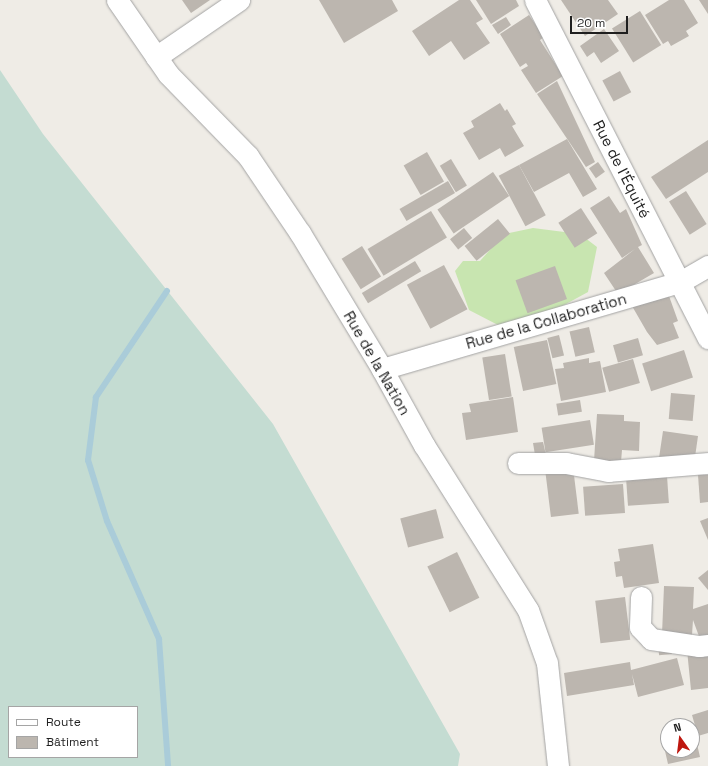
<!DOCTYPE html>
<html>
<head>
<meta charset="utf-8">
<style>
	body { margin:0 }
	#map { position:relative; width:708px; height:766px; overflow:hidden; background:#efece6; font-family:"Space Grotesk",sans-serif }
	div>[style] { position:absolute }
	.grass>* { inset:0; background:#c8e5b0 }
	.wetland>* { inset:0; background:#c4dcd2 }
	.stream>* { height:6px; margin:-3px; padding:0 3px; transform-origin:3px; border-radius:3px; background:#aaccd9 }
	.building>* { inset:0; background:#bcb6af; transform-origin:0 0 }
	.roads { filter:drop-shadow(0 0 1px #a3a3a3) drop-shadow(0 0 1px #a3a3a3) }
	.street>* { height:21px; margin:-10.5px; padding:0 10.5px; transform-origin:10.5px; border-radius:10.5px; background:#fff }
	span { translate:-50% -50%; white-space:nowrap; text-align:center; line-height:1.15; -webkit-text-stroke:3px #fff; paint-order:stroke }
	.street-label { font-size:15px; color:#1f1f1f }
	.legend { position:absolute; left:8px; top:706px; width:130px; height:52px; box-sizing:border-box; background:#fff; border:1px solid #a5a5a5; margin:0; padding:5px 7px; list-style:none; font-size:12px; color:#1f1f1f }
	.legend li { display:flex; align-items:center; gap:8px; height:20px }
	.legend b { width:20px; border:1px solid #a5a5a5 }
	.north { position:absolute; left:660px; top:718px; width:40px; height:40px; box-sizing:border-box; background:#fff; border:1px solid #a5a5a5; border-radius:50%; rotate:346deg; font-size:11px; font-weight:700; line-height:16px; text-align:center; color:#1f1f1f }
	.north::after { content:''; display:block; margin:auto; width:14px; height:18px; background:#be170f; clip-path:polygon(50% 0,100% 100%,50% 72%,0 100%) }
	.scale { position:absolute; left:570px; top:16px; width:58px; height:18px; box-sizing:border-box; border:2px solid #1f1f1f; border-top:0; padding-left:5px; font-size:12px; line-height:14px; white-space:nowrap; color:#1f1f1f; -webkit-text-stroke:3px #fff; paint-order:stroke }
</style>
</head>
<body>
<div id="map">
	<div class="grass">
		<div style="clip-path:polygon(533px 228px,580px 234px,597px 247px,588px 292px,544px 316px,498px 325px,469px 310px,455px 271px,463px 261px,480px 261px,504px 234px)"></div>
	</div>
	<div class="wetland">
		<div style="clip-path:polygon(evenodd,0 70px,43px 134px,273px 424px,460px 754px,458px 766px,0 766px,0 70px,9px 707px,137px 707px,137px 757px,9px 757px,9px 707px)"></div>
	</div>
	<div class="stream">
		<div style="left:167px;top:291px;width:128px;rotate:123.8deg"></div>
		<div style="left:96px;top:397px;width:64px;rotate:97.2deg"></div>
		<div style="left:88px;top:460px;width:64px;rotate:72.7deg"></div>
		<div style="left:107px;top:521px;width:129px;rotate:66.2deg"></div>
		<div style="left:159px;top:639px;width:127px;rotate:85.9deg"></div>
	</div>
	<div class="building">
		<div style="clip-path:polygon(182px 0,210px 0,191px 13px)"></div>
		<div style="clip-path:polygon(319px 0,392px 0,398px 11px,344px 43px)"></div>
		<div style="clip-path:polygon(459px 0,470px 0,483px 19px,476px 23px,490px 43px,464px 60px,451px 41px,429px 56px,412px 31px)"></div>
		<div style="clip-path:polygon(476px 0,516px 0,519px 6px,491px 24px)"></div>
		<div style="clip-path:polygon(561px 0,608px 0,618px 14px,585px 36px)"></div>
		<div style="clip-path:polygon(669px 0,684px 0,698px 23px,686px 31px,689px 36px,671px 46px,668px 41px,663px 44px,645px 15px)"></div>
		<div style="clip-path:polygon(699px 0,708px 0,708px 14px)"></div>
		<div style="left:640px;top:11px;width:40px;height:33px;rotate:58deg"></div>
		<div style="clip-path:polygon(529px 15px,544px 37px,540px 40px,563px 76px,536px 93px,521px 70px,528px 66px,526px 63px,520px 67px,500px 34px)"></div>
		<div style="clip-path:polygon(506px 17px,511px 25px,498px 34px,492px 25px)"></div>
		<div style="clip-path:polygon(604px 29px,619px 51px,601px 63px,594px 52px,587px 57px,580px 46px)"></div>
		<div style="left:620px;top:71px;width:24px;height:20px;rotate:62deg"></div>
		<div style="clip-path:polygon(557px 81px,595px 162px,586px 167px,537px 94px)"></div>
		<div style="clip-path:polygon(500px 103px,505px 111px,507px 109px,516px 124px,512px 126px,524px 146px,505px 157px,500px 148px,479px 160px,463px 133px,474px 127px,471px 121px)"></div>
		<div style="clip-path:polygon(567px 139px,597px 189px,583px 197px,569px 173px,534px 192px,519px 165px)"></div>
		<div style="clip-path:polygon(708px 140px,708px 172px,666px 199px,651px 177px)"></div>
		<div style="left:427px;top:152px;width:34px;height:27px;rotate:60deg"></div>
		<div style="left:451px;top:159px;width:31px;height:13px;rotate:59deg"></div>
		<div style="left:598px;top:162px;width:12px;height:11px;rotate:55deg"></div>
		<div style="left:519px;top:165px;width:57px;height:23px;rotate:62deg"></div>
		<div style="left:493px;top:172px;width:29px;height:67px;rotate:56deg"></div>
		<div style="left:448px;top:181px;width:14px;height:56px;rotate:60deg"></div>
		<div style="left:686px;top:191px;width:39px;height:20px;rotate:58deg"></div>
		<div style="clip-path:polygon(609px 196px,620px 213px,626px 209px,642px 245px,638px 247px,654px 273px,618px 294px,604px 273px,635px 249px,622px 258px,590px 208px)"></div>
		<div style="left:581px;top:208px;width:30px;height:27px;rotate:57deg"></div>
		<div style="left:431px;top:211px;width:31px;height:74px;rotate:59deg"></div>
		<div style="left:498px;top:219px;width:19px;height:43px;rotate:51deg"></div>
		<div style="left:464px;top:228px;width:13px;height:18px;rotate:51deg"></div>
		<div style="left:362px;top:246px;width:36px;height:24px;rotate:58deg"></div>
		<div style="left:415px;top:261px;width:12px;height:62px;rotate:59deg"></div>
		<div style="left:444px;top:265px;width:50px;height:42px;rotate:62deg"></div>
		<div style="left:555px;top:266px;width:35px;height:42px;rotate:70deg"></div>
		<div style="clip-path:polygon(669px 296px,678px 321px,673px 323px,679px 338px,657px 345px,647px 332px,632px 306px)"></div>
		<div style="left:589px;top:327px;width:26px;height:20px;rotate:77deg"></div>
		<div style="left:559px;top:335px;width:21px;height:12px;rotate:76deg"></div>
		<div style="left:638px;top:338px;width:18px;height:26px;rotate:74deg"></div>
		<div style="left:547px;top:340px;width:45px;height:34px;rotate:78deg"></div>
		<div style="left:684px;top:350px;width:29px;height:44px;rotate:72deg"></div>
		<div style="left:505px;top:354px;width:43px;height:23px;rotate:81deg"></div>
		<div style="clip-path:polygon(589px 358px,589px 363px,600px 361px,606px 392px,561px 401px,555px 369px,564px 368px,563px 363px)"></div>
		<div style="left:633px;top:359px;width:25px;height:32px;rotate:74deg"></div>
		<div style="left:671px;top:393px;width:24px;height:26px;rotate:5deg"></div>
		<div style="clip-path:polygon(513px 397px,518px 432px,466px 440px,462px 413px,471px 412px,469px 404px)"></div>
		<div style="left:580px;top:400px;width:12px;height:24px;rotate:81deg"></div>
		<div style="clip-path:polygon(597px 414px,624px 415px,624px 421px,640px 422px,639px 451px,622px 450px,621px 462px,594px 461px)"></div>
		<div style="left:590px;top:420px;width:25px;height:49px;rotate:81deg"></div>
		<div style="clip-path:polygon(663px 431px,698px 436px,695px 457px,659px 458px)"></div>
		<div style="clip-path:polygon(543px 442px,547px 459px,536px 461px,533px 443px)"></div>
		<div style="left:573px;top:467px;width:47px;height:28px;rotate:83deg"></div>
		<div style="clip-path:polygon(698px 475px,708px 475px,708px 502px,700px 503px)"></div>
		<div style="left:667px;top:476px;width:27px;height:41px;rotate:86deg"></div>
		<div style="left:623px;top:484px;width:29px;height:40px;rotate:86deg"></div>
		<div style="left:436px;top:509px;width:30px;height:37px;rotate:75deg"></div>
		<div style="clip-path:polygon(708px 518px,708px 540px,700px 521px)"></div>
		<div style="clip-path:polygon(653px 544px,659px 583px,624px 588px,622px 576px,616px 577px,614px 562px,620px 561px,618px 549px)"></div>
		<div style="left:457px;top:552px;width:51px;height:33px;rotate:64deg"></div>
		<div style="clip-path:polygon(708px 570px,708px 590px,698px 578px)"></div>
		<div style="clip-path:polygon(664px 586px,694px 587px,693px 609px,708px 604px,708px 636px,700px 639px,693px 620px,692px 635px,662px 634px)"></div>
		<div style="left:625px;top:597px;width:43px;height:30px;rotate:83deg"></div>
		<div style="left:671px;top:644px;width:10px;height:13px;rotate:84deg"></div>
		<div style="clip-path:polygon(708px 648px,708px 688px,691px 690px,687px 650px)"></div>
		<div style="clip-path:polygon(677px 658px,684px 685px,638px 697px,632px 674px,634px 685px,567px 696px,564px 673px,630px 662px,631px 670px)"></div>
		<div style="clip-path:polygon(708px 710px,708px 733px,698px 736px,692px 715px)"></div>
		<div style="clip-path:polygon(697px 744px,700px 757px,668px 764px,665px 751px,692px 750px,692px 745px)"></div>
	</div>
	<div class="roads">
		<div class="street">
			<div style="left:117px;top:0;width:90px;rotate:55.4deg"></div>
			<div style="left:168px;top:74px;width:115px;rotate:45.7deg"></div>
			<div style="left:248px;top:156px;width:93px;rotate:56deg"></div>
			<div style="left:300px;top:233px;width:159px;rotate:58.9deg"></div>
			<div style="left:382px;top:369px;width:87px;rotate:61.1deg"></div>
			<div style="left:424px;top:445px;width:195px;rotate:57.8deg"></div>
			<div style="left:528px;top:610px;width:56px;rotate:70.3deg"></div>
			<div style="left:547px;top:663px;width:104px;rotate:83.9deg"></div>
			<div style="left:535px;top:0;width:380px;rotate:62.9deg"></div>
			<div style="left:156px;top:57px;width:101px;rotate:-34.5deg"></div>
			<div style="left:382px;top:369px;width:310px;rotate:-16.3deg"></div>
			<div style="left:680px;top:282px;width:32px;rotate:-30deg"></div>
			<div style="left:518px;top:463px;width:48px"></div>
			<div style="left:566px;top:463px;width:43px;rotate:10.8deg"></div>
			<div style="left:608px;top:471px;width:100px;rotate:-4.6deg"></div>
			<div style="left:641px;top:597px;width:30px;rotate:92deg"></div>
			<div style="left:640px;top:627px;width:16px;rotate:47deg"></div>
			<div style="left:651px;top:639px;width:49px;rotate:8.3deg"></div>
			<div style="left:699px;top:646px;width:9px;rotate:-6deg"></div>
		</div>
	</div>
	<div class="street-label">
		<span style="left:622px;top:169px;rotate:63deg">Rue de l'Équité</span>
		<span style="left:546px;top:321px;rotate:-16deg">Rue de la Collaboration</span>
		<span style="left:377px;top:363px;rotate:60deg">Rue de la Nation</span>
	</div>
	<ul class="legend">
	<li><b style="height:5px;background:#fff"></b>Route</li>
	<li><b style="height:11px;background:#bcb6af"></b>Bâtiment</li>
	</ul>
	<div class="north">N</div>
	<div class="scale">20 m</div>
</div>
</body>
</html>
